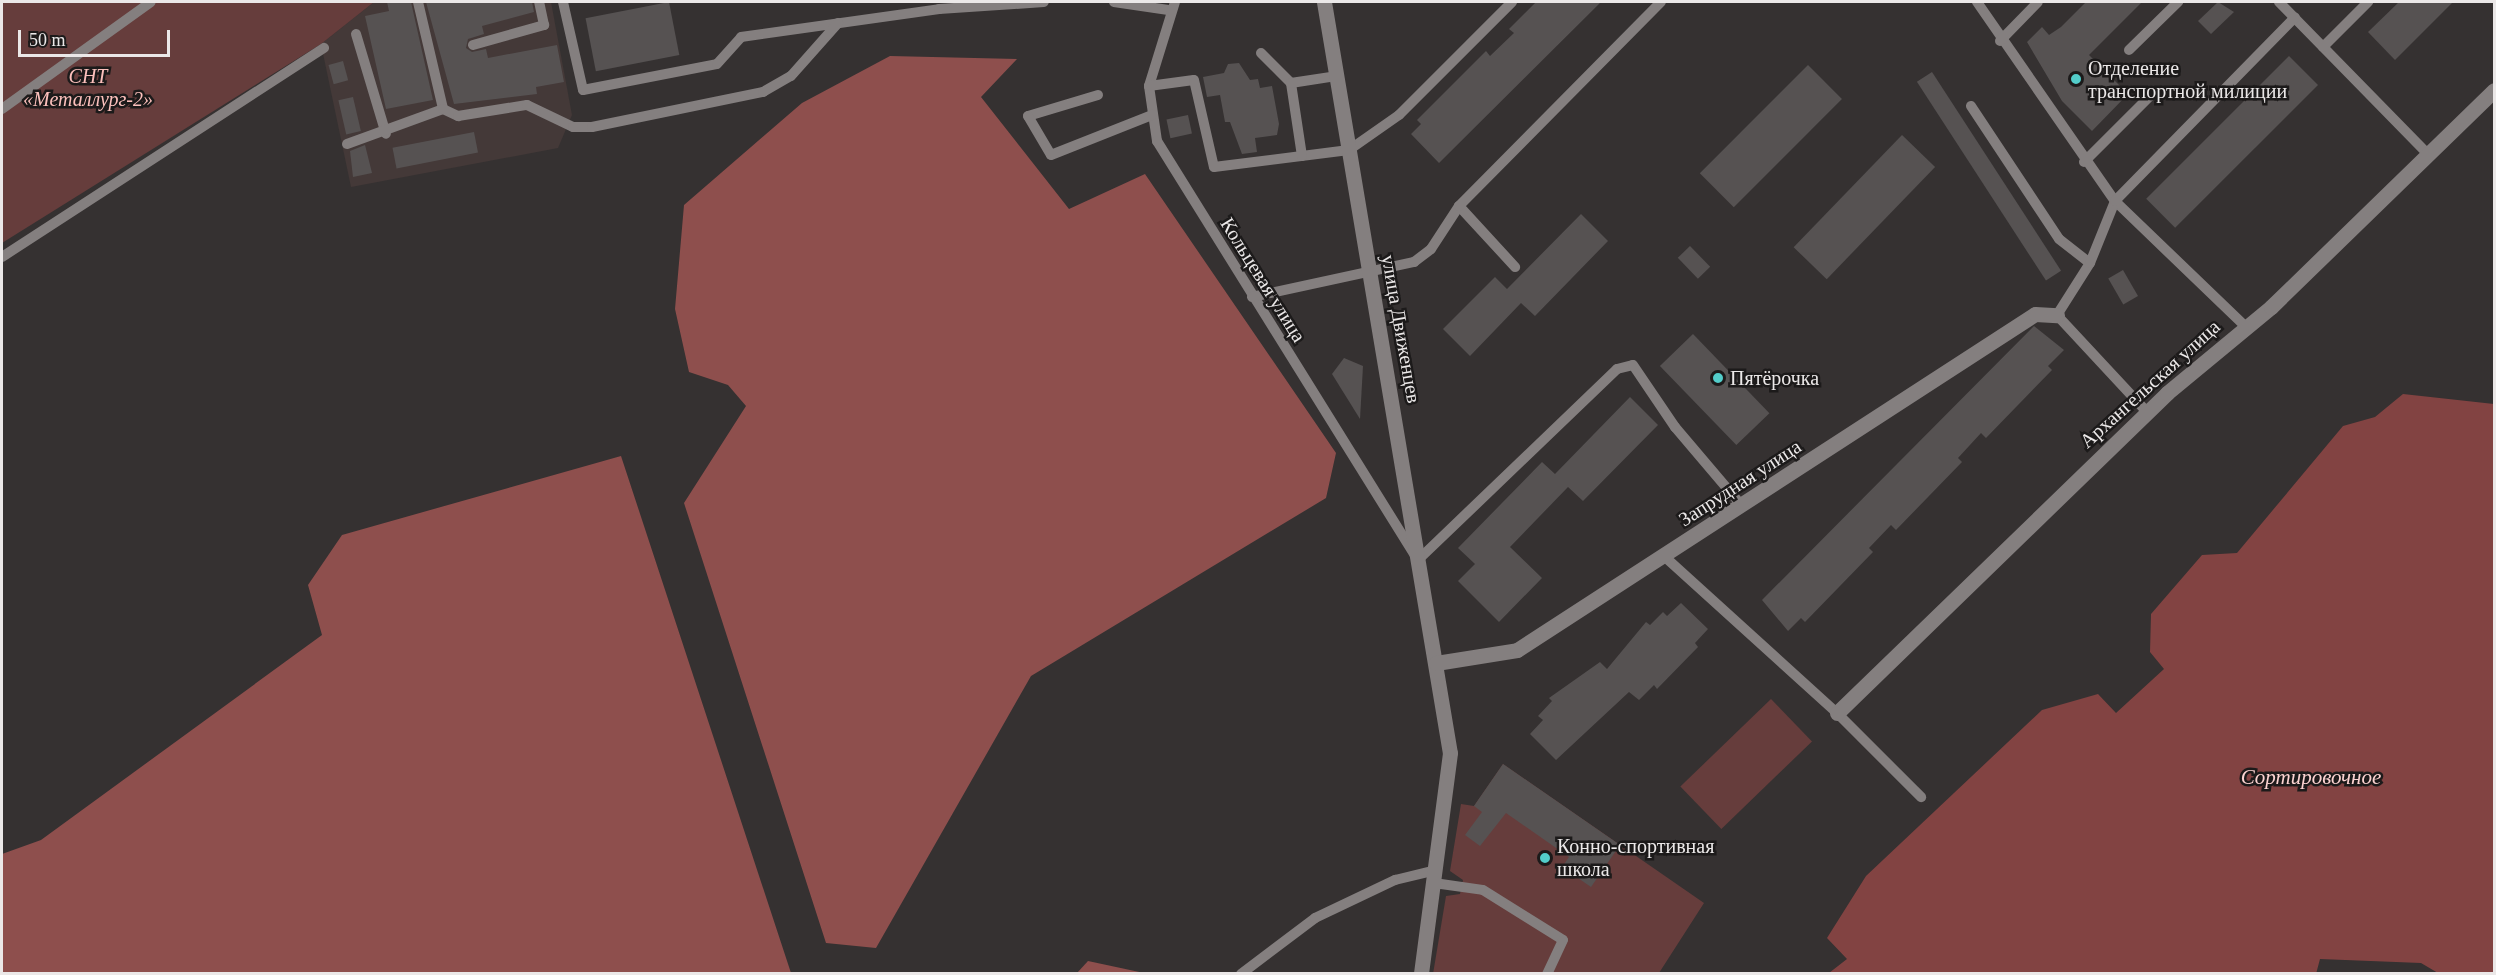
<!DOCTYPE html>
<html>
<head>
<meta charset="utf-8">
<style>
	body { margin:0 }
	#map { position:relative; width:2496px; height:975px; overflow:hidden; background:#353131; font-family:Georgia,serif }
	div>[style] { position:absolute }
	.built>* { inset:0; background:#443938 }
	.green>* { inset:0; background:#663d3c; transform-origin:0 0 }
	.forest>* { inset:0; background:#8e4f4d }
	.water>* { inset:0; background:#824342 }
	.building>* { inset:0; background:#565252; transform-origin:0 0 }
	.service>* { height:10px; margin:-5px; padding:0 5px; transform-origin:5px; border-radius:5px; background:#847f7f }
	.minor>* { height:15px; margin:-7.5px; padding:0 7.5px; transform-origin:7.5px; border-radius:7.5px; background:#847f7f }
	.dots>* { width:16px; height:16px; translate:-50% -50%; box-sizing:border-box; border:3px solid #1c1a1a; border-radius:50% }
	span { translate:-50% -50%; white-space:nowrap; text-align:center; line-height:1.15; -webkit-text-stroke:5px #1c1a1a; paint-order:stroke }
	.poi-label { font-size:20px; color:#ebe8e8 }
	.left { translate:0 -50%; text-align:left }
	.park-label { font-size:20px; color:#fcc0bc; font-style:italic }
	.street-label { font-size:20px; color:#ebe8e8 }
	.water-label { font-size:21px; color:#fcd3d1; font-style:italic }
	.frame { position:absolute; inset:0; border:3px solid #ebe8e8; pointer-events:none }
	.scale { position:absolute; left:18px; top:30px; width:152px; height:27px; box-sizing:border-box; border:3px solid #ebe8e8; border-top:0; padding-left:8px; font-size:18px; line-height:21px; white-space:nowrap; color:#ebe8e8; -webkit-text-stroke:4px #1c1a1a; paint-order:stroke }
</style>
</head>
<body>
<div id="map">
	<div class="built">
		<div style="clip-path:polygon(374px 2px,551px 2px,572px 115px,558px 148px,351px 187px,321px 44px)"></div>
	</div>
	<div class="green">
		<div style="clip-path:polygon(2px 2px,374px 2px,321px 44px,2px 243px)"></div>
		<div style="left:1771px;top:699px;width:59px;height:126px;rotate:46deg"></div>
		<div style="clip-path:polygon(1503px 764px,1704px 903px,1659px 973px,1433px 974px,1446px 896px,1460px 894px,1463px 880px,1450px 871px,1461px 804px,1474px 806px)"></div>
	</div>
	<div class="forest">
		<div style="clip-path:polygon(890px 56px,1017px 59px,981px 97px,1069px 209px,1145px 174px,1336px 453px,1326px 498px,1031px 676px,876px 948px,826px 943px,684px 503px,746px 406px,728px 385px,689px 372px,675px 309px,684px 205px,802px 103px)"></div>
		<div style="clip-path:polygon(621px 456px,791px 973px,2px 973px,2px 854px,41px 840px,322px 635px,308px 585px,342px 535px)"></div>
		<div style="clip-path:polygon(1088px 961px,1144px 973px,1077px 973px)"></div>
	</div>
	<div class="water">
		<div style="clip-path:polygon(2403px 394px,2494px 404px,2494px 973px,2438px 973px,2421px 963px,2320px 959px,2316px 974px,1829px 973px,1847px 959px,1827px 938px,1866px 876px,2042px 710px,2098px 694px,2116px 713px,2164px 669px,2150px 652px,2151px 614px,2202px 555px,2237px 553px,2343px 426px,2375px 417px)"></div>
	</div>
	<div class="building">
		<div style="clip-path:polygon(387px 2px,411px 2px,433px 100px,386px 109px,365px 16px,389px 11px)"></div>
		<div style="clip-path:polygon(426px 2px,532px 2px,534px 12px,482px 26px,484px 34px,468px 39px,466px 48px,472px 52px,486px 49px,488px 58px,557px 45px,564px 82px,536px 87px,537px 94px,454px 104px)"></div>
		<div style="left:669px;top:2px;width:54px;height:85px;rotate:79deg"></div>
		<div style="clip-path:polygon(1536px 2px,1601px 2px,1439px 163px,1411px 134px,1421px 124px,1417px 120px,1486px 51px,1490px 56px,1514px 33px,1509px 29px)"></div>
		<div style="clip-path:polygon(2086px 2px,2142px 2px,2089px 55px,2128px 94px,2092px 131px,2062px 101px,2027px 42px,2042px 27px,2049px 35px,2061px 27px)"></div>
		<div style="clip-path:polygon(2218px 2px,2234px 12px,2211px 34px,2198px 21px)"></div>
		<div style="clip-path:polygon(2399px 2px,2453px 2px,2395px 60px,2368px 32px)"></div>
		<div style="left:2289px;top:56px;width:41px;height:202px;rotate:45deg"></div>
		<div style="left:343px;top:61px;width:20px;height:15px;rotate:75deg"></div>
		<div style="clip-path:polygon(1239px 63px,1250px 80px,1258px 79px,1260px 88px,1272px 86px,1279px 124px,1277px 135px,1255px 138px,1257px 152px,1242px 154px,1230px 122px,1225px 122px,1220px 95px,1207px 97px,1203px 77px,1224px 73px,1228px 64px)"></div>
		<div style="left:1808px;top:65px;width:48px;height:153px;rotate:45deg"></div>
		<div style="left:1932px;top:72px;width:237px;height:18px;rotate:57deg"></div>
		<div style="left:353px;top:97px;width:35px;height:15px;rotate:77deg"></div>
		<div style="left:1188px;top:115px;width:19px;height:22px;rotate:78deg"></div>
		<div style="left:474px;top:132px;width:21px;height:83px;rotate:79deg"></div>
		<div style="left:1902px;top:135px;width:46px;height:156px;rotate:44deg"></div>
		<div style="clip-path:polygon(365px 145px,372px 173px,353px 177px,350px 151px)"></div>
		<div style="clip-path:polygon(1581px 214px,1608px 241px,1535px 316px,1521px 303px,1470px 356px,1443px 329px,1495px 277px,1507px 289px)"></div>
		<div style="left:1690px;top:246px;width:29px;height:17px;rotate:46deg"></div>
		<div style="left:2123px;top:270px;width:30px;height:17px;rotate:60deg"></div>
		<div style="clip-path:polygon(2034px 326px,2064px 350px,2048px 366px,2052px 370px,1986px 438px,1981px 433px,1958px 458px,1962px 462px,1896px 530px,1891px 525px,1869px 548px,1873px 552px,1805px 622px,1801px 618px,1788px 631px,1762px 600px)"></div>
		<div style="left:1693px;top:334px;width:110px;height:46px;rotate:46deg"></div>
		<div style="clip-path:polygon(1344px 358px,1363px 366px,1360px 419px,1332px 374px)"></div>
		<div style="clip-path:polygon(1630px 397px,1658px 425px,1583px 501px,1568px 487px,1510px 547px,1542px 578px,1499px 622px,1458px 581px,1475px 564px,1458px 548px,1542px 462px,1555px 474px)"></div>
		<div style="clip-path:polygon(1681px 603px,1708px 629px,1695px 643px,1698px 647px,1657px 689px,1654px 685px,1639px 700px,1629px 692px,1556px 760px,1530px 734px,1543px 720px,1538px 716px,1552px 701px,1549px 698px,1600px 662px,1607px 669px,1646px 622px,1650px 625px,1663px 612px,1667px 616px)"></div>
		<div style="clip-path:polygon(1503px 764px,1620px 845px,1591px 887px,1562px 867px,1569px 857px,1506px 813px,1480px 846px,1465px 835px,1482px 812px,1474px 806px)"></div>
	</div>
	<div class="service">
		<div style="left:418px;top:2px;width:110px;rotate:76.8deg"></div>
		<div style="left:563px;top:2px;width:90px;rotate:77.2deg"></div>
		<div style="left:583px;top:90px;width:136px;rotate:-11deg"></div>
		<div style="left:717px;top:64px;width:36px;rotate:-48deg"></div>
		<div style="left:741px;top:37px;width:200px;rotate:-8deg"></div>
		<div style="left:939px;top:9px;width:105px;rotate:-3.8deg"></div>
		<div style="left:1114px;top:2px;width:55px;rotate:8.4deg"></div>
		<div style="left:1175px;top:2px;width:88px;rotate:107.2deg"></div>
		<div style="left:1149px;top:86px;width:56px;rotate:81.7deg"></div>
		<div style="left:1157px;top:141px;width:494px;rotate:58.1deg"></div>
		<div style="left:1418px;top:560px;width:276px;rotate:-43.8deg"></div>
		<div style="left:1617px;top:369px;width:16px;rotate:-14deg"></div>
		<div style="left:1633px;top:365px;width:75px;rotate:55.9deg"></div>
		<div style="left:1675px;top:427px;width:104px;rotate:49.7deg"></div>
		<div style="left:1977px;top:2px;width:242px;rotate:55.3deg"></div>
		<div style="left:2115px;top:201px;width:182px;rotate:43.9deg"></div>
		<div style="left:2279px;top:2px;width:213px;rotate:45.6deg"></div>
		<div style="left:356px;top:34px;width:104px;rotate:73.3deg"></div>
		<div style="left:2000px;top:41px;width:54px;rotate:-45.7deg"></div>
		<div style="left:473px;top:45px;width:74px;rotate:-15.7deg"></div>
		<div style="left:544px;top:25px;width:24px;rotate:-102deg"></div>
		<div style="left:2323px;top:47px;width:64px;rotate:-45deg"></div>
		<div style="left:2129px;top:50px;width:69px;rotate:-44.4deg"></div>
		<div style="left:1261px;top:53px;width:42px;rotate:45deg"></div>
		<div style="left:1149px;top:86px;width:45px;rotate:-7.6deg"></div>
		<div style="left:1194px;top:80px;width:89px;rotate:77.1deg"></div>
		<div style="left:1214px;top:167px;width:136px;rotate:-7.2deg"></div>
		<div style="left:1349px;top:150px;width:61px;rotate:-35deg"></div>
		<div style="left:1399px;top:115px;width:160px;rotate:-45deg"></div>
		<div style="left:1098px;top:95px;width:73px;rotate:163.3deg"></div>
		<div style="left:1028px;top:116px;width:45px;rotate:59.5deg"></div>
		<div style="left:1051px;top:155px;width:109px;rotate:-21.6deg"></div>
		<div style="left:1971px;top:106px;width:159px;rotate:56.5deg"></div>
		<div style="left:2059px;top:239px;width:39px;rotate:38deg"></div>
		<div style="left:2px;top:109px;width:183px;rotate:-35.7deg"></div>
		<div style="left:347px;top:144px;width:102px;rotate:-20deg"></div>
		<div style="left:443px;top:109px;width:17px;rotate:25deg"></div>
		<div style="left:458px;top:116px;width:70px;rotate:-9.1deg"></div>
		<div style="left:527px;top:105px;width:51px;rotate:25.6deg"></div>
		<div style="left:573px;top:127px;width:19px"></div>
		<div style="left:592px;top:127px;width:175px;rotate:-11.6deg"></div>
		<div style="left:763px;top:92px;width:32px;rotate:-30deg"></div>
		<div style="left:791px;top:76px;width:71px;rotate:-48.4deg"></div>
		<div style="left:1302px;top:156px;width:74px;rotate:-98.6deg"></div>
		<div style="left:1291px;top:83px;width:47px;rotate:-8.7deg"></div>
		<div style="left:2084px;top:162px;width:93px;rotate:-45deg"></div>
		<div style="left:1459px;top:206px;width:83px;rotate:47.4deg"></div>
		<div style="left:2px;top:257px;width:384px;rotate:-33deg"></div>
		<div style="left:1252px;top:297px;width:166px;rotate:-12.2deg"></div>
		<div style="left:1414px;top:262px;width:21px;rotate:-37deg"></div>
		<div style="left:1431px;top:249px;width:51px;rotate:-56.9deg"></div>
		<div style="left:1459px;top:206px;width:287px;rotate:-45.3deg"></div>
		<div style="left:2147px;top:412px;width:132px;rotate:-132.9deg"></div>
		<div style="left:2057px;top:315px;width:62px;rotate:-57.6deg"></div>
		<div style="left:2090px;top:263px;width:67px;rotate:-68deg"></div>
		<div style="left:2115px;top:201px;width:257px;rotate:-45.6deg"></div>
		<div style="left:1665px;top:557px;width:232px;rotate:42.2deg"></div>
		<div style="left:1837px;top:713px;width:119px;rotate:45deg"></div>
		<div style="left:1434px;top:883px;width:49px;rotate:8.1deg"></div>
		<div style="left:1483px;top:890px;width:94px;rotate:32deg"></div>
		<div style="left:1563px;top:940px;width:38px;rotate:115deg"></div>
		<div style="left:1241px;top:974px;width:93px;rotate:-37.1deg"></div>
		<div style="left:1315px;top:918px;width:89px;rotate:-25.4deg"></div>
		<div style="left:1395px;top:880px;width:42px;rotate:-13.7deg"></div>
	</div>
	<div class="minor">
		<div style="left:1324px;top:2px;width:761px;rotate:80.48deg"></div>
		<div style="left:1450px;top:753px;width:223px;rotate:97.5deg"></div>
		<div style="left:1436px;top:663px;width:82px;rotate:-9.1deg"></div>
		<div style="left:1517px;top:650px;width:617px;rotate:-32.97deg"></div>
		<div style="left:2035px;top:314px;width:22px;rotate:3deg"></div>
		<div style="left:1837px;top:713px;width:460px;rotate:-44.1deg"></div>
		<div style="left:2167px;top:393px;width:135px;rotate:-39.6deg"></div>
		<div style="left:2271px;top:307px;width:311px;rotate:-44.2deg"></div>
	</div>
	<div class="dots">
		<div style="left:2076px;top:79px;background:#53cdca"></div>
		<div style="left:1718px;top:378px;background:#53cdca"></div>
		<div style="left:1545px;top:858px;background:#53cdca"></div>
	</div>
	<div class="poi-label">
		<span class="left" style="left:2088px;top:80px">Отделение<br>транспортной милиции</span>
		<span class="left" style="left:1730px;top:378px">Пятёрочка</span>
		<span class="left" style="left:1557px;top:858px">Конно-спортивная<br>школа</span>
	</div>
	<div class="park-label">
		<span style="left:88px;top:88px">СНТ<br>«Металлург-2»</span>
	</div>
	<div class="street-label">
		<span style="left:1263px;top:280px;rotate:58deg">Кольцевая улица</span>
		<span style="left:1401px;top:329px;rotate:80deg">улица Движенцев</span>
		<span style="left:2150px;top:384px;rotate:-42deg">Архангельская улица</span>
		<span style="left:1740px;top:483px;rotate:-33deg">Запрудная улица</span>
	</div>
	<div class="water-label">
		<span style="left:2311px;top:777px">Сортировочное</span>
	</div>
	<div class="frame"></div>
	<div class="scale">50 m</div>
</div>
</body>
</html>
